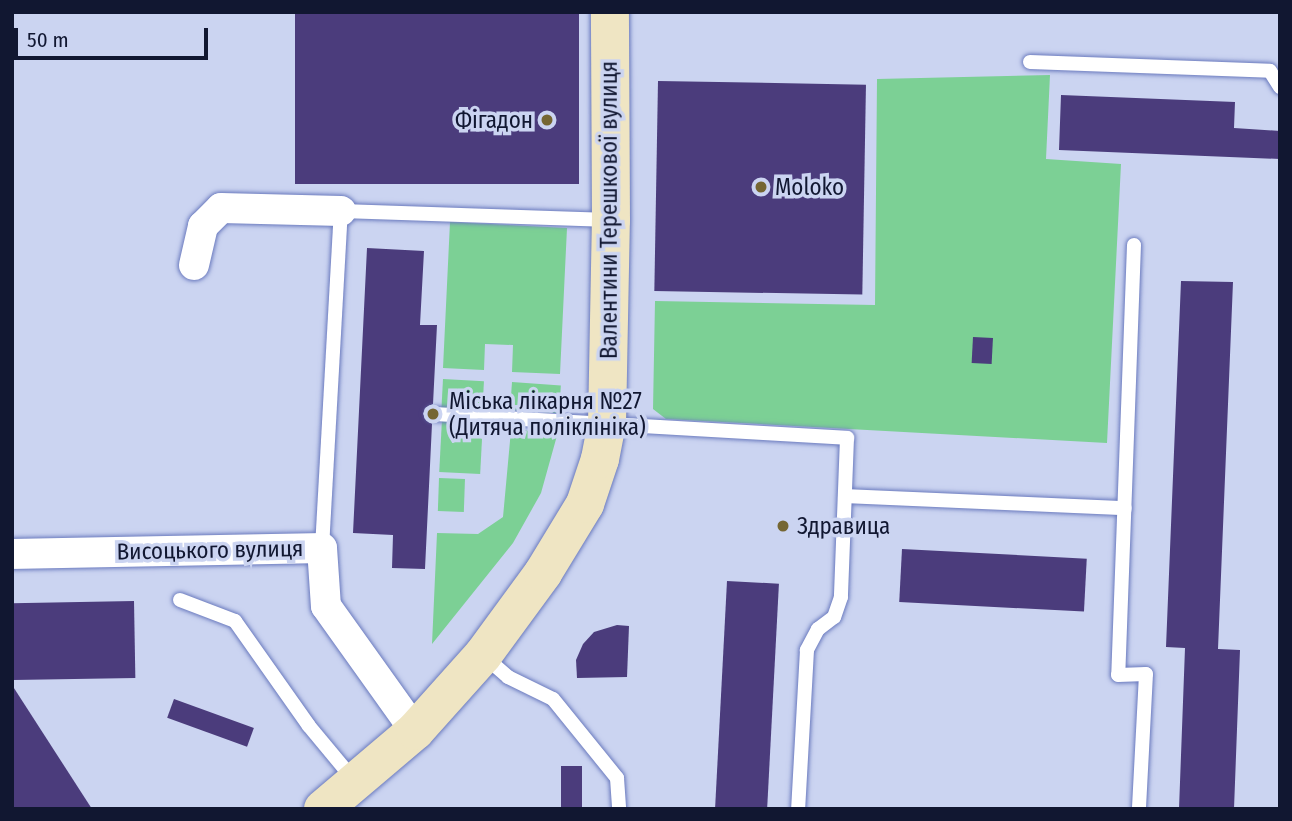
<!DOCTYPE html>
<html>
<head>
<meta charset="utf-8">
<style>
	body { margin:0 }
	#map { position:relative; width:1292px; height:821px; overflow:hidden; background:#cbd4f1; font-family:"Fira Sans Condensed",sans-serif }
	div>[style] { position:absolute }
	.green>* { inset:0; background:#7cd095; transform-origin:0 0 }
	.building>* { inset:0; background:#4b3c7c; transform-origin:0 0 }
	.roads { filter:drop-shadow(0 0 2px #6a7abe) drop-shadow(0 0 2px #6a7abe) }
	.lane>* { height:14px; margin:-7px; padding:0 7px; transform-origin:7px; border-radius:7px; background:#fff }
	.street>* { height:30px; margin:-15px; padding:0 15px; transform-origin:15px; border-radius:15px; background:#fff }
	.secondary>* { height:38px; margin:-19px; padding:0 19px; transform-origin:19px; border-radius:19px; background:#efe5c3 }
	.dots>* { width:19px; height:19px; translate:-50% -50%; box-sizing:border-box; border:4px solid #cbd4f1; border-radius:50% }
	span { translate:-50% -50%; white-space:nowrap; text-align:center; line-height:1.15; -webkit-text-stroke:7px #cbd4f1; paint-order:stroke }
	.poi-label { font-size:23px; color:#111731 }
	.right { translate:-100% -50%; text-align:right }
	.left { translate:0 -50%; text-align:left }
	.street-label { font-size:23px; color:#111731 }
	.frame { position:absolute; inset:0; border:14px solid #111731; pointer-events:none }
	.scale { position:absolute; left:14px; top:28px; width:194px; height:32px; box-sizing:border-box; border:4px solid #111731; border-top:0; padding-left:9px; font-size:21px; line-height:24px; white-space:nowrap; color:#111731; -webkit-text-stroke:5px #cbd4f1; paint-order:stroke }
</style>
</head>
<body>
<div id="map">
	<div class="green">
		<div style="clip-path:polygon(1050px 75px,1046px 159px,1121px 164px,1107px 443px,666px 419px,653px 409px,655px 301px,875px 305px,877px 79px)"></div>
		<div style="clip-path:polygon(450px 222px,567px 228px,560px 374px,512px 372px,513px 345px,485px 344px,484px 370px,443px 368px)"></div>
		<div style="left:443px;top:379px;width:41px;height:29px;rotate:3deg"></div>
		<div style="left:512px;top:382px;width:49px;height:28px;rotate:4deg"></div>
		<div style="left:442px;top:419px;width:41px;height:53px;rotate:3deg"></div>
		<div style="clip-path:polygon(511px 430px,558px 432px,541px 493px,513px 543px,432px 644px,437px 533px,478px 534px,503px 517px)"></div>
		<div style="left:439px;top:478px;width:26px;height:33px;rotate:2deg"></div>
	</div>
	<div class="building">
		<div style="left:295px;top:12px;width:284px;height:172px"></div>
		<div style="left:658px;top:81px;width:208px;height:210px;rotate:1deg"></div>
		<div style="clip-path:polygon(1061px 95px,1235px 102px,1234px 128px,1280px 131px,1280px 159px,1059px 150px)"></div>
		<div style="clip-path:polygon(367px 248px,424px 251px,420px 325px,437px 325px,433px 404px,425px 408px,423px 414px,432px 424px,425px 569px,392px 568px,393px 535px,353px 533px)"></div>
		<div style="clip-path:polygon(1181px 281px,1233px 282px,1218px 649px,1240px 650px,1234px 809px,1179px 809px,1185px 648px,1166px 647px)"></div>
		<div style="left:973px;top:337px;width:20px;height:26px;rotate:3deg"></div>
		<div style="left:902px;top:549px;width:185px;height:53px;rotate:3deg"></div>
		<div style="left:727px;top:581px;width:52px;height:228px;rotate:3deg"></div>
		<div style="left:134px;top:601px;width:77px;height:122px;rotate:89deg"></div>
		<div style="clip-path:polygon(617px 625px,629px 626px,627px 677px,577px 678px,576px 660px,583px 644px,594px 632px)"></div>
		<div style="clip-path:polygon(12px 685px,92px 809px,12px 809px)"></div>
		<div style="left:174px;top:699px;width:85px;height:20px;rotate:20deg"></div>
		<div style="left:561px;top:766px;width:21px;height:43px"></div>
	</div>
	<div class="roads">
		<div class="lane">
			<div style="left:1030px;top:62px;width:240px;rotate:2.1deg"></div>
			<div style="left:1270px;top:71px;width:19px;rotate:58deg"></div>
			<div style="left:1134px;top:245px;width:430px;rotate:92.1deg"></div>
			<div style="left:1118px;top:675px;width:28px;rotate:-2deg"></div>
			<div style="left:1146px;top:674px;width:135px;rotate:93deg"></div>
			<div style="left:433px;top:414px;width:415px;rotate:3.3deg"></div>
			<div style="left:847px;top:438px;width:159px;rotate:92.2deg"></div>
			<div style="left:841px;top:597px;width:21px;rotate:109deg"></div>
			<div style="left:834px;top:617px;width:20px;rotate:143deg"></div>
			<div style="left:818px;top:629px;width:24px;rotate:118deg"></div>
			<div style="left:807px;top:650px;width:159px;rotate:93.2deg"></div>
			<div style="left:845px;top:496px;width:280px;rotate:2.5deg"></div>
			<div style="left:322px;top:548px;width:338px;rotate:-86.8deg"></div>
			<div style="left:341px;top:211px;width:270px;rotate:1.9deg"></div>
			<div style="left:180px;top:600px;width:59px;rotate:20.9deg"></div>
			<div style="left:235px;top:621px;width:128px;rotate:54.8deg"></div>
			<div style="left:309px;top:726px;width:70px;rotate:50.2deg"></div>
			<div style="left:484px;top:656px;width:32px;rotate:41deg"></div>
			<div style="left:508px;top:677px;width:50px;rotate:26.1deg"></div>
			<div style="left:553px;top:699px;width:102px;rotate:51deg"></div>
			<div style="left:617px;top:778px;width:31px;rotate:86deg"></div>
		</div>
		<div class="street">
			<div style="left:194px;top:265px;width:40px;rotate:-77deg"></div>
			<div style="left:203px;top:226px;width:25px;rotate:-45deg"></div>
			<div style="left:221px;top:208px;width:120px;rotate:1.4deg"></div>
			<div style="left:12px;top:554px;width:310px;rotate:-1.1deg"></div>
			<div style="left:322px;top:548px;width:58px;rotate:86.1deg"></div>
			<div style="left:326px;top:606px;width:153px;rotate:54.5deg"></div>
		</div>
		<div class="secondary">
			<div style="left:323px;top:809px;width:121px;rotate:-40.3deg"></div>
			<div style="left:415px;top:731px;width:102px;rotate:-48.2deg"></div>
			<div style="left:483px;top:655px;width:102px;rotate:-53.8deg"></div>
			<div style="left:543px;top:573px;width:81px;rotate:-58.7deg"></div>
			<div style="left:585px;top:504px;width:47px;rotate:-71.6deg"></div>
			<div style="left:600px;top:459px;width:36px;rotate:-79deg"></div>
			<div style="left:607px;top:424px;width:204px;rotate:-88.9deg"></div>
			<div style="left:611px;top:220px;width:208px;rotate:-90.3deg"></div>
		</div>
	</div>
	<div class="dots">
		<div style="left:547px;top:120px;background:#756633"></div>
		<div style="left:761px;top:187px;background:#756633"></div>
		<div style="left:433px;top:414px;background:#756633"></div>
		<div style="left:783px;top:526px;background:#756633"></div>
	</div>
	<div class="poi-label">
		<span class="right" style="left:533px;top:120px">Фігадон</span>
		<span class="left" style="left:775px;top:187px">Moloko</span>
		<span class="left" style="left:449px;top:414px">Міська лікарня №27<br>(Дитяча поліклініка)</span>
		<span class="left" style="left:797px;top:526px">Здравица</span>
	</div>
	<div class="street-label">
		<span style="left:609px;top:210px;rotate:-90deg">Валентини Терешкової вулиця</span>
		<span style="left:210px;top:550px;rotate:-1deg">Висоцького вулиця</span>
	</div>
	<div class="frame"></div>
	<div class="scale">50 m</div>
</div>
</body>
</html>
